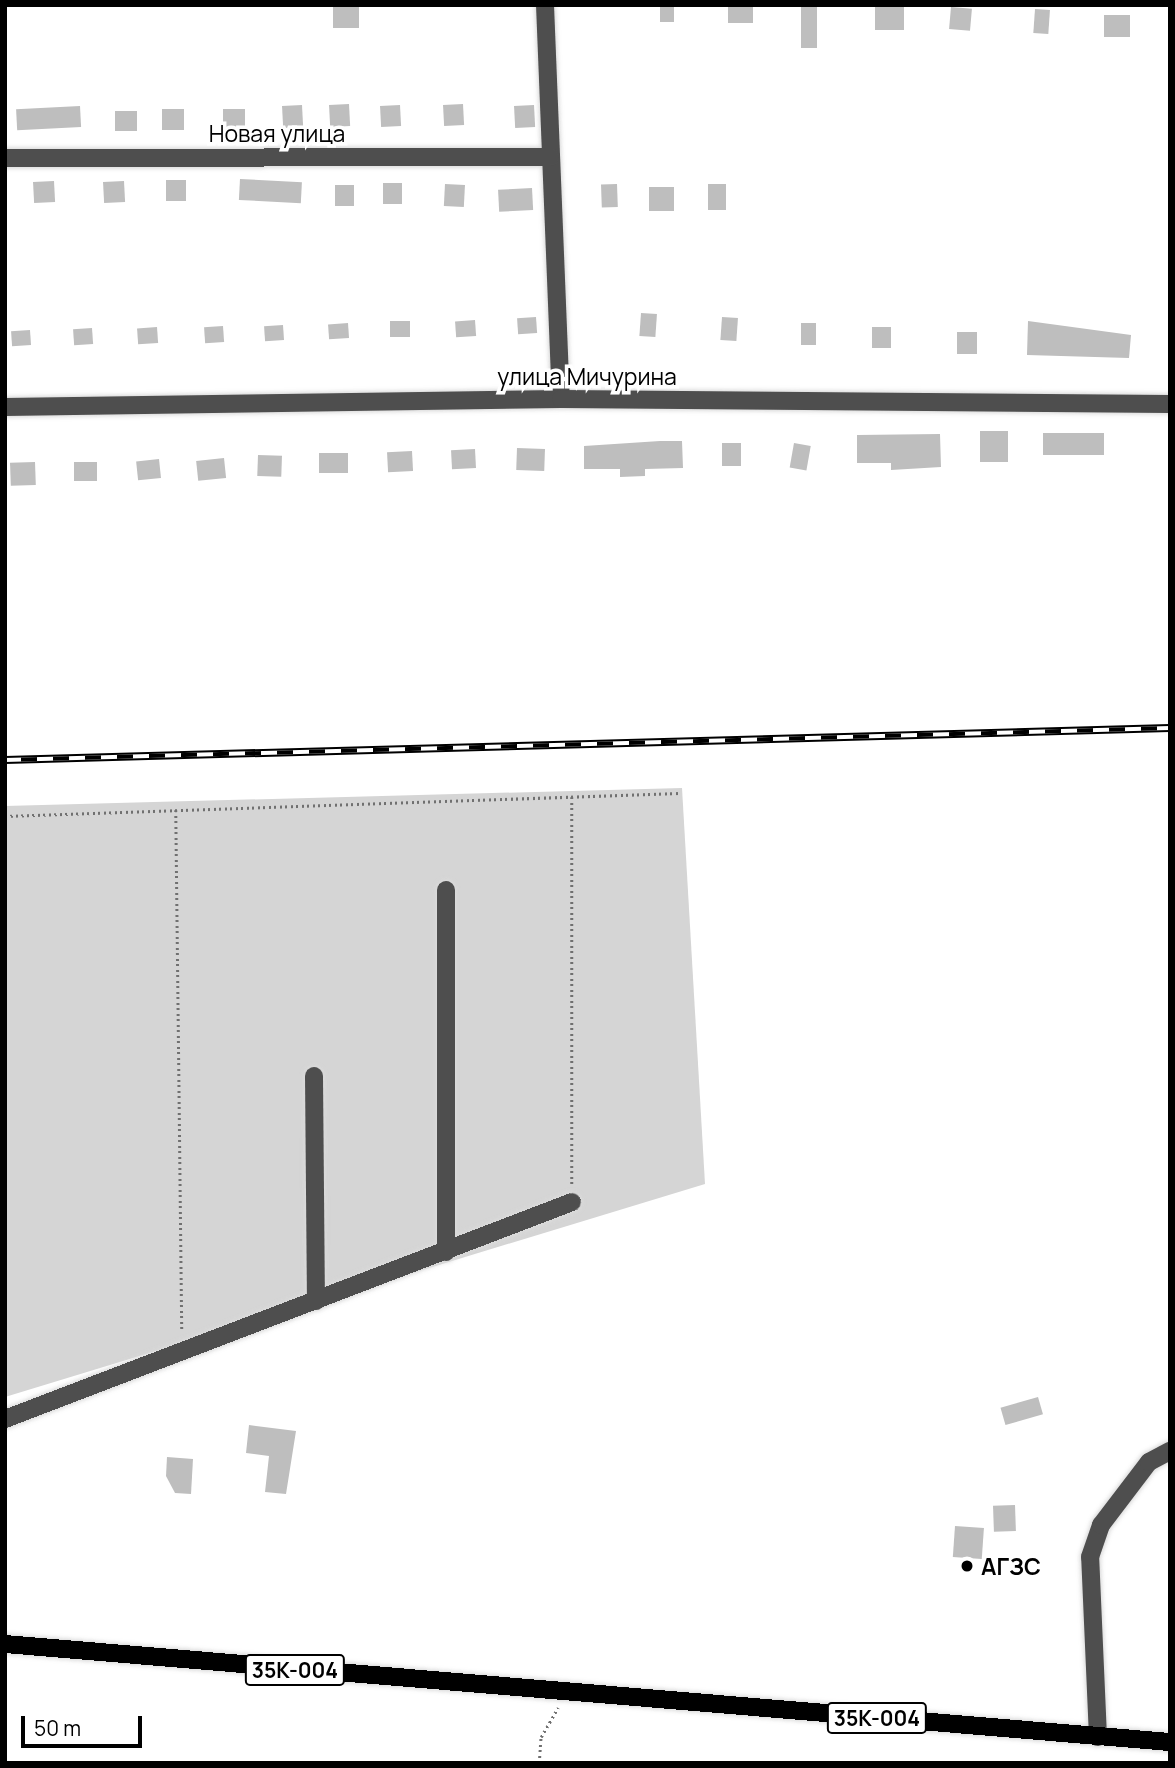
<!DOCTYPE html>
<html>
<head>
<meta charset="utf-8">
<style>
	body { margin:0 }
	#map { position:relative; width:1175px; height:1768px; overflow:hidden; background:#fff; font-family:Manrope,sans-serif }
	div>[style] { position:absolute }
	.green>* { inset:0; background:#d5d5d5 }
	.building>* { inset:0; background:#bebebe; transform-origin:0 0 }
	.path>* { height:2.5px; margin-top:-1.25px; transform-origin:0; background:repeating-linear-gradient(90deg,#707070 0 2px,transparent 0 5.5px) }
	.roads { filter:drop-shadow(0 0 2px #dbdbdb) drop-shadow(0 0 2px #dbdbdb) }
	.minor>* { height:18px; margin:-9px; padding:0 9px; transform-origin:9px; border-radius:9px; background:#4e4e4e }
	.major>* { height:18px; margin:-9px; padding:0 9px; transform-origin:9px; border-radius:9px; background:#000 }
	.rail>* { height:8px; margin-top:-4px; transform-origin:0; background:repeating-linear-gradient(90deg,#fff 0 16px,#000 0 32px); box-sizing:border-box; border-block:2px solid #000 }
	.dots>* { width:19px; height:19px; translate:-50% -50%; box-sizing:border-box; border:4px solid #fff; border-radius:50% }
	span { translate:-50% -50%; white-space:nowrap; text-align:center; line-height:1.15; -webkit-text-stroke:7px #fff; paint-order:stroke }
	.shield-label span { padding:2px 5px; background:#fff; border:2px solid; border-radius:5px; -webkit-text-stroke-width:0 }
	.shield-label { font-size:21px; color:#000; font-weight:700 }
	.street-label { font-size:23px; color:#000 }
	.poi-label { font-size:23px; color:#000; font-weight:700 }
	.left { translate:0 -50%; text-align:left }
	.frame { position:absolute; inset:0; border:7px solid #000; pointer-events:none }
	.scale { position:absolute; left:21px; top:1716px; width:121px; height:32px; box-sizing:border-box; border:4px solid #000; border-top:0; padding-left:9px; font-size:21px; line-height:24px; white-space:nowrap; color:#000; -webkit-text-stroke:5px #fff; paint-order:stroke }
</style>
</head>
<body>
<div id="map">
	<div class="green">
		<div style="clip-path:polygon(682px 788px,705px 1184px,5px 1397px,5px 806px)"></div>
	</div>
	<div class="building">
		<div style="left:333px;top:5px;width:26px;height:23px"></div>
		<div style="left:660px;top:5px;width:14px;height:17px"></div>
		<div style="left:728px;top:5px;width:25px;height:18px"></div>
		<div style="left:801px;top:5px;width:16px;height:43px"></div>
		<div style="left:875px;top:5px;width:29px;height:25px"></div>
		<div style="left:951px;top:7px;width:21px;height:22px;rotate:5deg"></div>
		<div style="left:1035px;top:9px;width:15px;height:24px;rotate:4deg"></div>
		<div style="left:1104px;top:15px;width:26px;height:22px"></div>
		<div style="left:349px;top:104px;width:22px;height:20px;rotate:87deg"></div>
		<div style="left:463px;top:104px;width:21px;height:20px;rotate:87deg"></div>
		<div style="left:302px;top:105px;width:22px;height:20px;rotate:87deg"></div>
		<div style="left:400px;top:105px;width:21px;height:20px;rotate:87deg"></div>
		<div style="left:534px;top:105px;width:22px;height:20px;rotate:87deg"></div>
		<div style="left:80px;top:106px;width:21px;height:64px;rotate:87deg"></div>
		<div style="left:162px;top:109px;width:22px;height:21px"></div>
		<div style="left:223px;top:109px;width:22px;height:21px"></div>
		<div style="left:137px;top:111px;width:20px;height:22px;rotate:90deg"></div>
		<div style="left:240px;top:179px;width:62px;height:21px;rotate:3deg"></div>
		<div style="left:166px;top:180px;width:20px;height:21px"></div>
		<div style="left:54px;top:181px;width:21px;height:21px;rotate:87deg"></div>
		<div style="left:124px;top:181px;width:21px;height:21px;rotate:87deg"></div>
		<div style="left:383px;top:183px;width:19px;height:21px"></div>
		<div style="left:445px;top:184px;width:20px;height:22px;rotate:3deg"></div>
		<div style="left:617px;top:184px;width:23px;height:16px;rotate:88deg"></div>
		<div style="left:708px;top:184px;width:18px;height:26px"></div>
		<div style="left:335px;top:185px;width:19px;height:21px"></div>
		<div style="left:649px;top:187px;width:25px;height:24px"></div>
		<div style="left:532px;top:188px;width:22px;height:34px;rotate:87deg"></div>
		<div style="left:641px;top:313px;width:16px;height:23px;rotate:4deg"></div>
		<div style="left:536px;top:317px;width:16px;height:19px;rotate:86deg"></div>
		<div style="left:722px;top:317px;width:16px;height:23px;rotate:4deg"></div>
		<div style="left:475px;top:320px;width:16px;height:20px;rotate:86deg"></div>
		<div style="left:410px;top:321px;width:16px;height:20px;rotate:90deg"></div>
		<div style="clip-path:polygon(1028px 321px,1131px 335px,1129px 358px,1027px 355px)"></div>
		<div style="left:348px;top:323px;width:15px;height:20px;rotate:86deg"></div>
		<div style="left:801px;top:323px;width:15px;height:22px"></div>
		<div style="left:283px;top:325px;width:15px;height:19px;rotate:86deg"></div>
		<div style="left:223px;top:326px;width:16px;height:19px;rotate:86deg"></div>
		<div style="left:157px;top:327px;width:16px;height:20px;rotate:86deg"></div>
		<div style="left:872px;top:327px;width:19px;height:21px"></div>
		<div style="left:92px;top:328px;width:16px;height:19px;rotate:86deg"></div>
		<div style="left:30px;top:330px;width:15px;height:19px;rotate:86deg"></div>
		<div style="left:977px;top:332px;width:22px;height:20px;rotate:90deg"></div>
		<div style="left:980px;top:431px;width:28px;height:31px"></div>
		<div style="left:1043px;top:433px;width:61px;height:22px"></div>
		<div style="clip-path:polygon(940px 434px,941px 467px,891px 470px,891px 463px,857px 463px,857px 435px)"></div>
		<div style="clip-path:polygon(660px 441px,682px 441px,683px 468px,645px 469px,645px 476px,620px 477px,620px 469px,584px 469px,584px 446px)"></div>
		<div style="left:722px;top:443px;width:19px;height:23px"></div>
		<div style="left:794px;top:443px;width:17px;height:25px;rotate:10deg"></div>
		<div style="left:517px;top:448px;width:28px;height:22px;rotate:2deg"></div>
		<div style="left:475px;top:449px;width:19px;height:24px;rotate:87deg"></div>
		<div style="left:412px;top:451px;width:20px;height:25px;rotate:87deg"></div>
		<div style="left:348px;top:453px;width:20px;height:29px;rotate:90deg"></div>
		<div style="left:258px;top:455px;width:24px;height:21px;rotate:2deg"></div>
		<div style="left:224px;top:458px;width:20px;height:28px;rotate:84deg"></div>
		<div style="left:159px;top:459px;width:19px;height:23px;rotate:84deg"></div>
		<div style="left:35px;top:462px;width:23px;height:25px;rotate:88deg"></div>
		<div style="left:74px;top:462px;width:23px;height:19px"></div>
		<div style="left:1038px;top:1397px;width:18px;height:39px;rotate:74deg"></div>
		<div style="clip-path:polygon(249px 1425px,296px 1431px,286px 1494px,265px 1492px,269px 1456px,246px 1453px)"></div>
		<div style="clip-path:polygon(167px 1457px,193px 1459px,191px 1494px,175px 1493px,166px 1476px)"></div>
		<div style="left:1015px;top:1505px;width:26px;height:22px;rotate:88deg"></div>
		<div style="left:955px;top:1526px;width:29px;height:31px;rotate:4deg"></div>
	</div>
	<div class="path">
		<div style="left:572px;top:797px;width:388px;rotate:90deg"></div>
		<div style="left:176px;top:810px;width:522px;rotate:89.34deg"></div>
		<div style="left:5px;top:816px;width:675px;rotate:-1.95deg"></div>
		<div style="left:539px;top:1763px;width:26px;rotate:-86deg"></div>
		<div style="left:541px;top:1737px;width:34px;rotate:-60deg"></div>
	</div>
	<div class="roads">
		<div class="minor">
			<div style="left:545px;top:5px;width:394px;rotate:87.7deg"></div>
			<div style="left:5px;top:158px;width:545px;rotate:-0.11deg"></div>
			<div style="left:5px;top:407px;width:556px;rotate:-0.82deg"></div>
			<div style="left:561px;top:399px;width:609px;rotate:0.47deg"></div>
			<div style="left:446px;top:890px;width:362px;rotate:90deg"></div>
			<div style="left:314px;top:1076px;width:225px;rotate:89.5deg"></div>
			<div style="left:5px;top:1419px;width:607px;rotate:-20.94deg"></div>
			<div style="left:1098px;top:1737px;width:180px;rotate:-92.5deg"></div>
			<div style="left:1090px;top:1557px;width:34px;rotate:-71deg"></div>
			<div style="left:1101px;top:1525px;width:79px;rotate:-52.7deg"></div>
			<div style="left:1149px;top:1462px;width:24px;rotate:-28deg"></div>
		</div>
		<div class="major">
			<div style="left:5px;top:1644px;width:1169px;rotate:4.81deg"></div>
		</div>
	</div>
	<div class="rail">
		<div style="left:5px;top:760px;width:1165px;rotate:-1.57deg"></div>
	</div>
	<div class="dots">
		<div style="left:967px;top:1566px;background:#000"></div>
	</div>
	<div class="shield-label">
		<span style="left:295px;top:1670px">35К-004</span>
		<span style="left:877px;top:1718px">35К-004</span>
	</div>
	<div class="street-label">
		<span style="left:277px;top:133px">Новая улица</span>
		<span style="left:587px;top:376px">улица Мичурина</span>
	</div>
	<div class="poi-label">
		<span class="left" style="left:981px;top:1566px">АГЗС</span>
	</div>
	<div class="frame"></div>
	<div class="scale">50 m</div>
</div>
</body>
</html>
